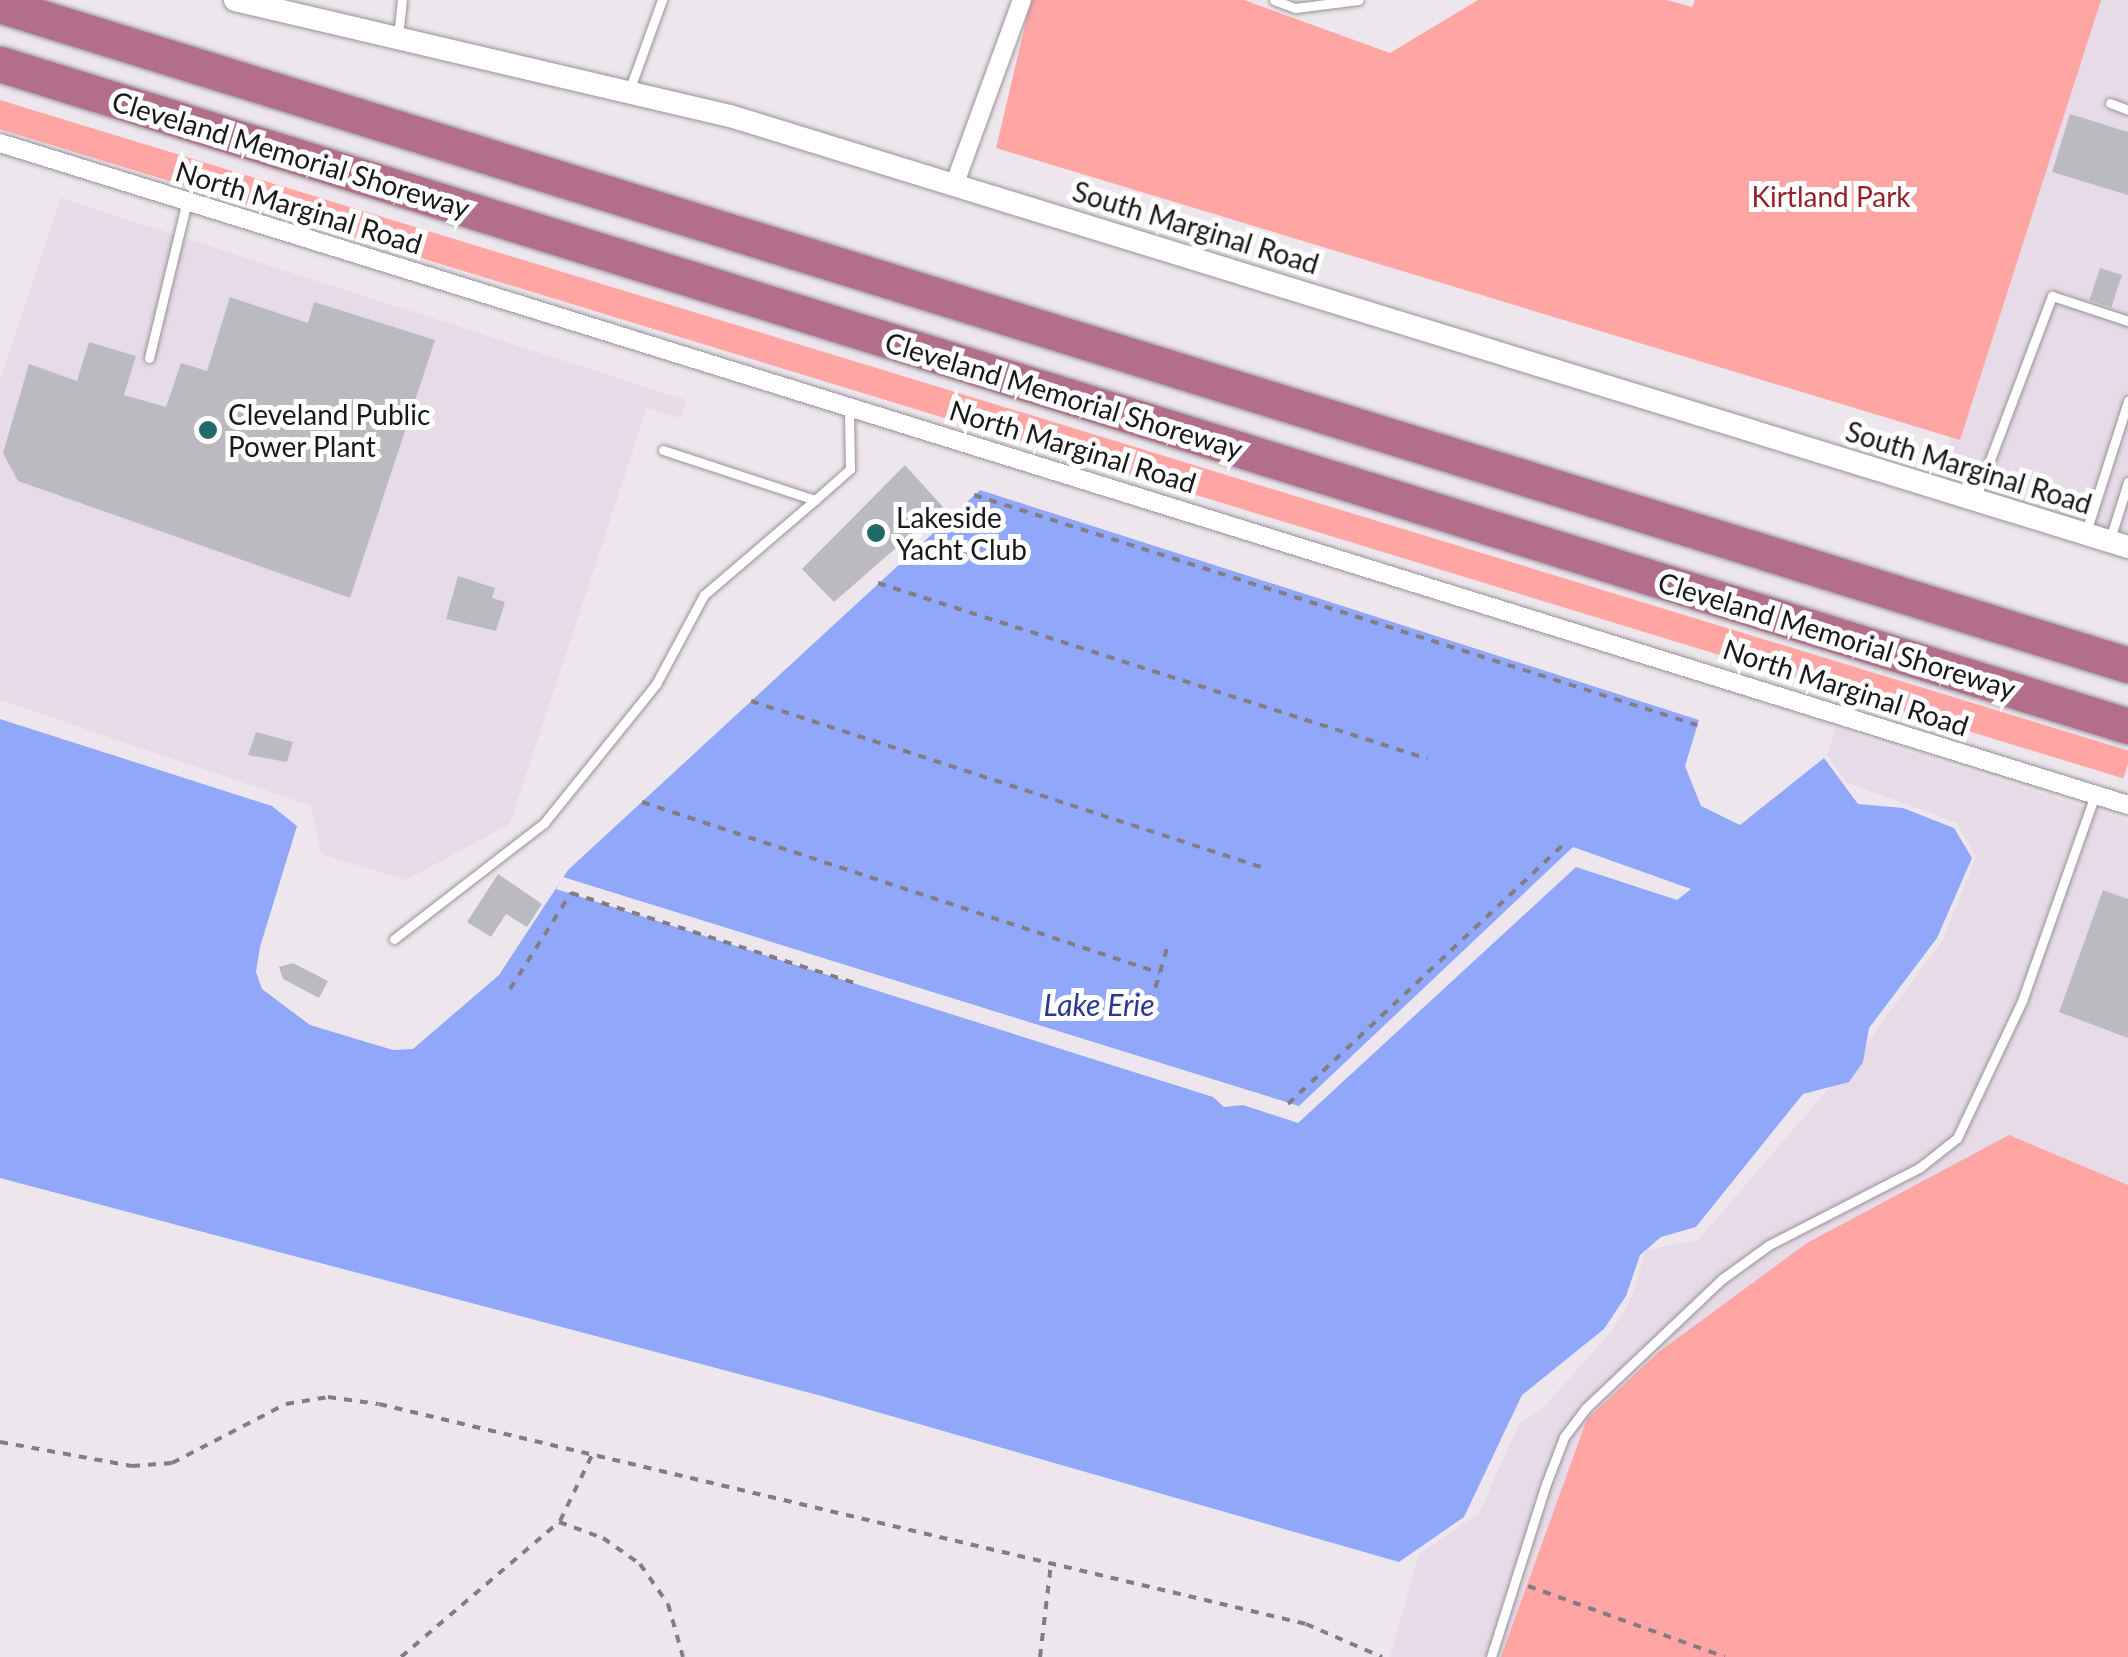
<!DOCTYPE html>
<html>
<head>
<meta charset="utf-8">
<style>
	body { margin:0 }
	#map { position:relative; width:2128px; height:1657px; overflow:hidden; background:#ede7ed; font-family:Lato,sans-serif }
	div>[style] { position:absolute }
	.built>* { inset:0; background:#e7dbe7 }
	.green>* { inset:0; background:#ffa5a3; transform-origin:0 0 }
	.water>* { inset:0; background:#91a8fa }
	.pier>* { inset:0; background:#ede7ed }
	.building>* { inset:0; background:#bcbac1; transform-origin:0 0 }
	.path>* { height:4px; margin-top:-2px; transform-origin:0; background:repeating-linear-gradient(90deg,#817d81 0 8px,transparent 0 16px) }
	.roads { filter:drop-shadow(0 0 2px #989298) drop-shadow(0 0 2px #989298) }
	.service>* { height:9px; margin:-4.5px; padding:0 4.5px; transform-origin:4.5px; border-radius:4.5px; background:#fff }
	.minor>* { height:18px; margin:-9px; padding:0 9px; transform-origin:9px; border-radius:9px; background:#fff }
	.tertiary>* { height:22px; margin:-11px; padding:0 11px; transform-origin:11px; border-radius:11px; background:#fff }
	.motorway>* { height:35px; margin:-17.5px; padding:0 17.5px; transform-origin:17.5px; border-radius:17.5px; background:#b36e8b }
	.dots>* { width:28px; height:28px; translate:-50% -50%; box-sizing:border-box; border:5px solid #fff; border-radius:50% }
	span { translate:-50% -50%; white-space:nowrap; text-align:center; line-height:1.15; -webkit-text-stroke:10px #fff; paint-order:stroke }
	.street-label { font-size:28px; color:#1a181a }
	.park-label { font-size:28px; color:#95202c }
	.poi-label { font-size:28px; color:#1a181a }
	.left { translate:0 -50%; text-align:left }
	.water-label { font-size:30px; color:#2a3793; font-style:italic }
</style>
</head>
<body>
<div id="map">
	<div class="built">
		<div style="clip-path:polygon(2101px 0,2128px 0,2128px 547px,1933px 487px)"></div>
		<div style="clip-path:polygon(61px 198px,686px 400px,680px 418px,647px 408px,510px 824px,406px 880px,321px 854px,311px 806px,0 700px,0 380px)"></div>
		<div style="clip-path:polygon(1835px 729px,2128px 821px,2128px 1657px,1390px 1657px,1419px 1554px,1479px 1513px,1519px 1424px,1542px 1409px,1610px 1333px,1630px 1302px,1646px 1250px,1698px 1240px,1862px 1050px,1943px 939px,1976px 857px,1957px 823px,1846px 782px,1827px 755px)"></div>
	</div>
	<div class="green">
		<div style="clip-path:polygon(1031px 0,1244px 0,1390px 53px,1478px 0,1667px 0,1692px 7px,1695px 0,2101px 0,1960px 440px,996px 148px)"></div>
		<div style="left:0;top:100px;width:2229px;height:28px;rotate:17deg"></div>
		<div style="clip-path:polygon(2009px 1135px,2128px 1185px,2128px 1657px,1501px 1657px,1587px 1419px,1660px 1351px,1807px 1243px)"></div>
	</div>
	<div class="water">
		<div style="clip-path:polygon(980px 490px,1699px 720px,1685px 766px,1701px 806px,1740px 825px,1824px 758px,1858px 804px,1903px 808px,1954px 828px,1972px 858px,1937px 938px,1869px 1028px,1863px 1062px,1849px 1082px,1803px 1094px,1696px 1227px,1661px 1237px,1640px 1255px,1626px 1296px,1604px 1329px,1522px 1395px,1464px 1517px,1399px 1562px,818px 1395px,0 1178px,0 719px,272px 806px,297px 826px,260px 947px,256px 972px,262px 989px,310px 1025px,393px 1050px,413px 1049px,499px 975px,568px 870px)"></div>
	</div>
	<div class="pier">
		<div style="clip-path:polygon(1573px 847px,1691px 889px,1677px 900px,1576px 867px,1298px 1123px,1243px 1105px,1224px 1107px,1213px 1097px,556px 889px,563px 877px,1299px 1106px)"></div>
	</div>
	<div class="building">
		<div style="clip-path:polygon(2070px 114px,2128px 132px,2128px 195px,2052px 172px)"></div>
		<div style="left:2100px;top:268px;width:23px;height:34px;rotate:18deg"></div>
		<div style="clip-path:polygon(230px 297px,308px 323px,314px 302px,435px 340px,350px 598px,18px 481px,3px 453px,29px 364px,77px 381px,89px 342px,136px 356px,124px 395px,166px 407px,181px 363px,207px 371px)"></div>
		<div style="clip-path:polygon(905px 465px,943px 507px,834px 602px,802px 569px)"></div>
		<div style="clip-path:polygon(458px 576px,495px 588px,492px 598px,505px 602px,496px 631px,446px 619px)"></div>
		<div style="clip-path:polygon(256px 732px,293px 742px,287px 762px,248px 755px)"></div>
		<div style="clip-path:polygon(498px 874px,542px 904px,527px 927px,506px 914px,491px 937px,467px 922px)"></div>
		<div style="clip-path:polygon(2103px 890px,2128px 899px,2128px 1038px,2059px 1012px)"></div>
		<div style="clip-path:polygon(293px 963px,328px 981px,319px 998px,283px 979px,279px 967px)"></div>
	</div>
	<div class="path">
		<div style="left:974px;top:495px;width:759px;rotate:17.65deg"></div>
		<div style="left:878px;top:583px;width:577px;rotate:17.74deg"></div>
		<div style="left:751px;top:701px;width:539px;rotate:18.03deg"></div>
		<div style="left:642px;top:802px;width:545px;rotate:18.27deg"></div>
		<div style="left:510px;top:989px;width:114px;rotate:-57.6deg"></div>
		<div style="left:571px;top:893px;width:298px;rotate:17.6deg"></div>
		<div style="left:1151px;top:1003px;width:60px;rotate:-73.7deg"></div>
		<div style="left:1288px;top:1104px;width:378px;rotate:-43.3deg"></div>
		<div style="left:0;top:1442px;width:134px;rotate:10.3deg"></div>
		<div style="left:132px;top:1466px;width:40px;rotate:-4.3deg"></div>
		<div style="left:172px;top:1463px;width:128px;rotate:-27.4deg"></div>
		<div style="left:286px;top:1404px;width:43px;rotate:-9.5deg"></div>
		<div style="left:328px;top:1397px;width:51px;rotate:7.8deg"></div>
		<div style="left:379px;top:1404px;width:953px;rotate:13.35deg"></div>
		<div style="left:1306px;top:1624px;width:83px;rotate:23.5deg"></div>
		<div style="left:560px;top:1521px;width:76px;rotate:-64.1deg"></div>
		<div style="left:1528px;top:1586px;width:209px;rotate:19.8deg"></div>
		<div style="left:401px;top:1657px;width:208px;rotate:-40.5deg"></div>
		<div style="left:559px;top:1522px;width:47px;rotate:20deg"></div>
		<div style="left:603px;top:1538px;width:45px;rotate:35.1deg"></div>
		<div style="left:640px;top:1564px;width:49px;rotate:55deg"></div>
		<div style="left:668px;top:1604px;width:55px;rotate:74.2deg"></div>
		<div style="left:1040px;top:1657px;width:95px;rotate:-83.3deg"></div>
	</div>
	<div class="roads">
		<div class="service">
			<div style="left:1274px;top:0;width:22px;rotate:21deg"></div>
			<div style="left:1295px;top:8px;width:64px;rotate:-7.1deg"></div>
			<div style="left:398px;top:37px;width:37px;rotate:-84deg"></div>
			<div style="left:629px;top:91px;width:97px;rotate:-70.1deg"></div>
			<div style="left:2110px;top:103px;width:19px;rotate:21deg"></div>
			<div style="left:149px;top:358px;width:162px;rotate:-76.4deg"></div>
			<div style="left:663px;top:450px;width:160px;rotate:18.2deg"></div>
			<div style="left:815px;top:500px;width:47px;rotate:-41.5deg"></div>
			<div style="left:850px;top:469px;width:60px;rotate:-91deg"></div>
			<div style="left:1976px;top:497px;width:215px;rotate:-69.3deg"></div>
			<div style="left:2052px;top:296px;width:80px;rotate:18.2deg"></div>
			<div style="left:2086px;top:532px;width:138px;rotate:-72.2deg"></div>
			<div style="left:2110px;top:539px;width:60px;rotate:-72.5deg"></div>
			<div style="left:394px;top:939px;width:190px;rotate:-37.7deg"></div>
			<div style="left:544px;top:823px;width:179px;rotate:-51.1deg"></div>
			<div style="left:656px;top:684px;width:101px;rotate:-61.7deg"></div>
			<div style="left:704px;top:595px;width:146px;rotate:-40.6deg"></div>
			<div style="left:1491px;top:1657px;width:182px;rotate:-72.4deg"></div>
			<div style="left:1546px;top:1484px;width:50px;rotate:-69deg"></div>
			<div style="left:1564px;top:1437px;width:36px;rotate:-53deg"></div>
			<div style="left:1586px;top:1408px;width:187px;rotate:-43.5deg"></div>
			<div style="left:1722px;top:1279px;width:58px;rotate:-35.9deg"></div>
			<div style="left:1769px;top:1245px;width:169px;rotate:-27.2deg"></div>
			<div style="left:1919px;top:1168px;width:48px;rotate:-38.3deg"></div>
			<div style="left:1957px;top:1138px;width:152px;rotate:-64.6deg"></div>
			<div style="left:2022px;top:1001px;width:219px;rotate:-70.5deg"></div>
		</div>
		<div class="minor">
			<div style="left:0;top:143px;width:2229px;rotate:17.28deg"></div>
			<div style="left:955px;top:183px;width:195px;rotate:-69.9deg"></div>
		</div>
		<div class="tertiary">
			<div style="left:235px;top:0;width:508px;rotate:13.19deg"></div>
			<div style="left:730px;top:116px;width:1463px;rotate:17.13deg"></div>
		</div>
		<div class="motorway">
			<div style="left:0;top:5px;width:2228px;rotate:17.23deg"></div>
			<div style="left:0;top:64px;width:2229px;rotate:17.28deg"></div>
		</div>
	</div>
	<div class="dots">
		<div style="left:208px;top:430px;background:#206b67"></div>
		<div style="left:876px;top:533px;background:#206b67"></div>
	</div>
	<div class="street-label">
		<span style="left:291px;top:154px;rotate:17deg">Cleveland Memorial Shoreway</span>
		<span style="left:299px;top:207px;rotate:17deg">North Marginal Road</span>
		<span style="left:1196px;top:227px;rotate:17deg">South Marginal Road</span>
		<span style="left:1064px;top:395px;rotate:17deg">Cleveland Memorial Shoreway</span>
		<span style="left:1073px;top:446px;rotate:17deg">North Marginal Road</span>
		<span style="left:1969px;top:467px;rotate:17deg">South Marginal Road</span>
		<span style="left:1837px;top:635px;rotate:17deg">Cleveland Memorial Shoreway</span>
		<span style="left:1846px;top:687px;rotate:18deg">North Marginal Road</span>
	</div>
	<div class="park-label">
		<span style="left:1831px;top:196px">Kirtland Park</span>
	</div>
	<div class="poi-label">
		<span class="left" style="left:228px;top:430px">Cleveland Public<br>Power Plant</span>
		<span class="left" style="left:896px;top:533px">Lakeside<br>Yacht Club</span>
	</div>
	<div class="water-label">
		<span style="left:1099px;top:1004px">Lake Erie</span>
	</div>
</div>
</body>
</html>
